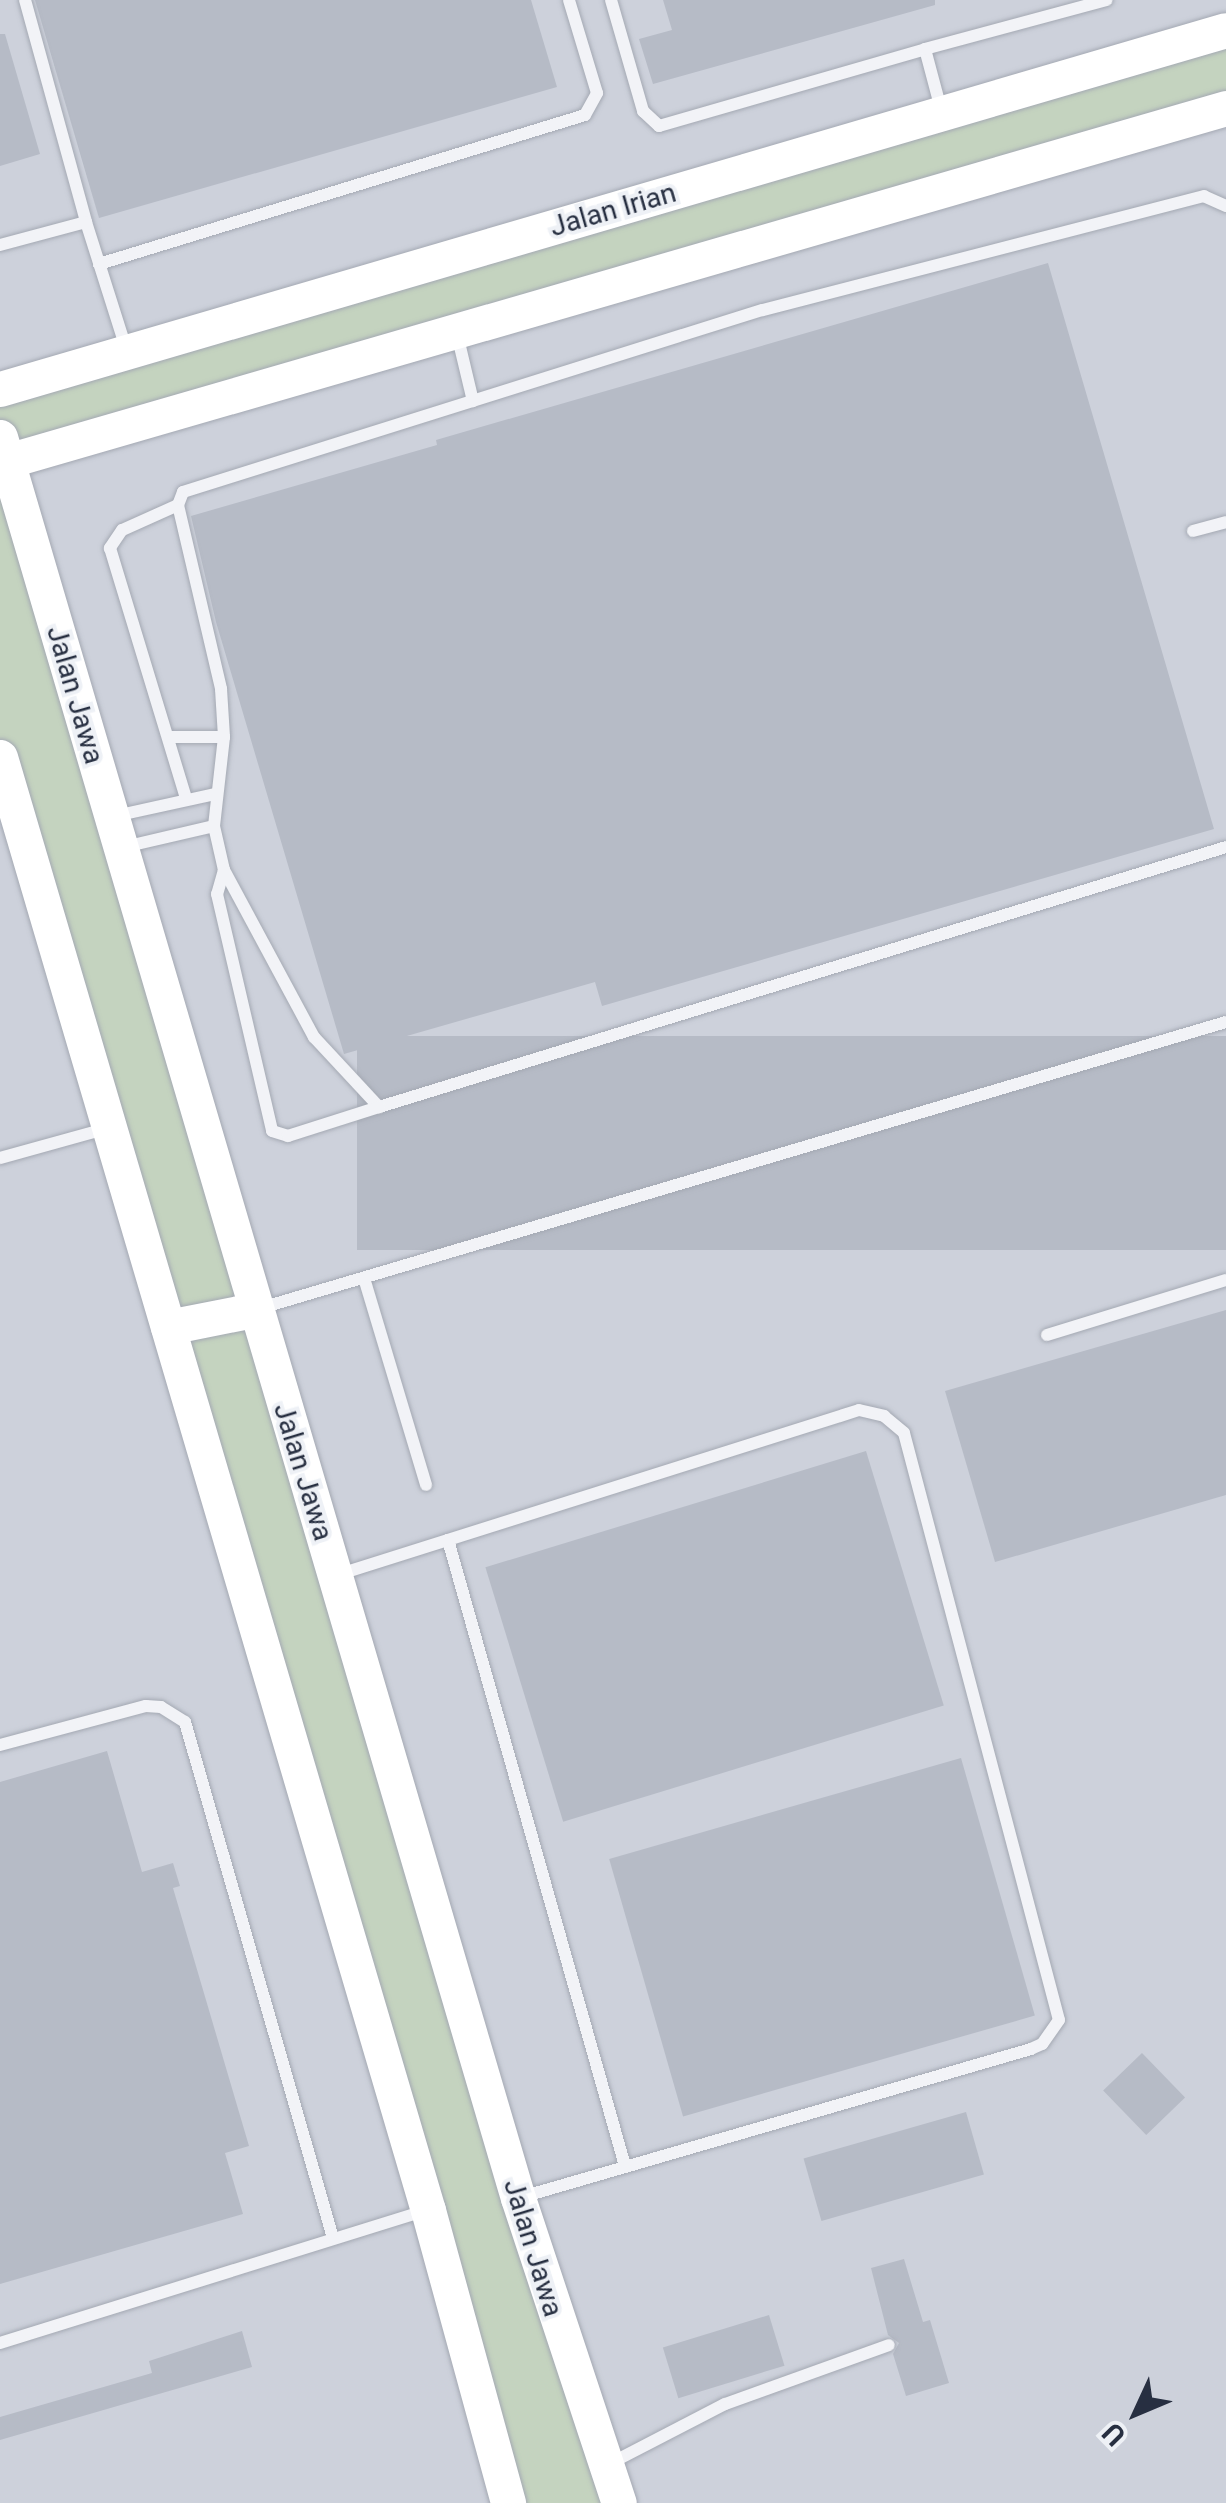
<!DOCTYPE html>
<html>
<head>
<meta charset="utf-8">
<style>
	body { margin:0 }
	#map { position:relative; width:1226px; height:2503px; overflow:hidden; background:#dfe2e9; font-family:Roboto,sans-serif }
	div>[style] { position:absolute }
	.built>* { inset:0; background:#cdd1db; transform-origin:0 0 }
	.green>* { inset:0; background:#c4d3bf }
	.building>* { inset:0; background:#b6bbc6; transform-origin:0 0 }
	.roads { filter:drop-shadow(0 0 2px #a4a9b3) drop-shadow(0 0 2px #a4a9b3) }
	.lane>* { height:12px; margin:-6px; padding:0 6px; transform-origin:6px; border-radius:6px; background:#f2f3f7 }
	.secondary>* { height:35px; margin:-17.5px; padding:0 17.5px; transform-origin:17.5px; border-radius:17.5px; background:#fff }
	span { translate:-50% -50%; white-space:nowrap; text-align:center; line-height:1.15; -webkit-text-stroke:8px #eef1f6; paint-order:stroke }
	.street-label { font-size:28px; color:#272f41 }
	.north { position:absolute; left:1086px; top:2363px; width:100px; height:100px; -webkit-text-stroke:8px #eef1f6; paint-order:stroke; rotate:226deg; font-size:28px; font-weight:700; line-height:40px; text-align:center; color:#272f41 }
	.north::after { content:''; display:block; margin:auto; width:35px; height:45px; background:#272f41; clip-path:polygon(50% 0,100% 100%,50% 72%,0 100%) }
</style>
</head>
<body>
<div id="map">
	<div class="built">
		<div style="left:0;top:0;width:1226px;height:2503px"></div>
	</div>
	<div class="green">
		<div style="clip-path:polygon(1226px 30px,1226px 107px,8px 462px,619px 2503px,508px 2503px,0 751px,0 389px)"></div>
	</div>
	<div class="building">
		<div style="clip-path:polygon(35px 0,531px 0,557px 87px,99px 218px)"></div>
		<div style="clip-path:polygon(663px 0,935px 0,935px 5px,653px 84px,639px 39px,672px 30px)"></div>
		<div style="clip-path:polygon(0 34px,5px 34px,40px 154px,0 166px)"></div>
		<div style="clip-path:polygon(1048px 263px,1214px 829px,602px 1006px,595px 982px,344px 1054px,216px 622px,191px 516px,437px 445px,436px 440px)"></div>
		<div style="left:1226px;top:1036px;width:214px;height:869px;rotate:90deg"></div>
		<div style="clip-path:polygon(1226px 1310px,1226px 1495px,995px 1562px,945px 1391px)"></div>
		<div style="left:866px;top:1451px;width:266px;height:398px;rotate:73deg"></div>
		<div style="clip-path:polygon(107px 1751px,142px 1872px,173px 1863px,180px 1886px,173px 1888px,249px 2146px,225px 2153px,243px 2214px,0 2284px,0 1782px)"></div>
		<div style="left:961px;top:1758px;width:268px;height:366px;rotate:74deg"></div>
		<div style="left:1142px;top:2053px;width:62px;height:54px;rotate:46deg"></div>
		<div style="left:966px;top:2112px;width:65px;height:169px;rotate:74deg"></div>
		<div style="clip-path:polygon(904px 2259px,923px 2322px,930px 2320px,949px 2383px,906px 2396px,893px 2354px,899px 2343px,888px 2335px,871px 2268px)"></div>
		<div style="left:769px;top:2315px;width:53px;height:111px;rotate:73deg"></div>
		<div style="clip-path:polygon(242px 2331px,252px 2367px,0 2440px,0 2417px,152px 2373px,149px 2361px)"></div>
	</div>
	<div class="roads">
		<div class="lane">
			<div style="left:25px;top:0;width:230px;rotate:74.6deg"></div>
			<div style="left:86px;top:222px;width:132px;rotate:72.4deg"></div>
			<div style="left:611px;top:0;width:116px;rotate:73.9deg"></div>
			<div style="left:643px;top:111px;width:22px;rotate:43deg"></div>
			<div style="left:659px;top:126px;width:277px;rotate:-16.1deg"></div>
			<div style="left:925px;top:49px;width:62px;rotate:75.1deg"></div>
			<div style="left:925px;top:49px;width:188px;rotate:-15.1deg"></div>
			<div style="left:1226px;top:206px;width:24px;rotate:-156deg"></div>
			<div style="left:1204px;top:196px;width:456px;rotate:165.5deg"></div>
			<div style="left:762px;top:310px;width:607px;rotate:162.55deg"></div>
			<div style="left:183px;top:492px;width:14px;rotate:111deg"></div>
			<div style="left:178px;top:505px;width:189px;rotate:76.8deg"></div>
			<div style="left:221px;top:689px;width:48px;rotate:86.4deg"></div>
			<div style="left:224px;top:737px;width:90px;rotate:96.4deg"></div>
			<div style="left:214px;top:826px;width:45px;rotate:77.2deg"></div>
			<div style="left:224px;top:870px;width:190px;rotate:61.7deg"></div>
			<div style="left:314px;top:1037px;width:96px;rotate:47.1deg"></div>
			<div style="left:379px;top:1107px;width:886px;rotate:-17.06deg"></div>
			<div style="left:0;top:245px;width:89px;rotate:-15deg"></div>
			<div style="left:99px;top:264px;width:508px;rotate:-17.04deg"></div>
			<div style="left:585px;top:115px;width:25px;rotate:-61deg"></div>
			<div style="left:597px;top:93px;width:97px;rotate:-106.8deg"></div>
			<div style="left:457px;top:334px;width:69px;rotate:76.6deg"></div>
			<div style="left:178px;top:505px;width:61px;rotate:155.9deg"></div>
			<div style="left:122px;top:530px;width:22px;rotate:124deg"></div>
			<div style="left:110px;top:548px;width:261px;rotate:73.1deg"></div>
			<div style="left:1193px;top:531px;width:34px;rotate:-15deg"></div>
			<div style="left:168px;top:737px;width:56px"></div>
			<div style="left:115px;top:816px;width:102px;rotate:-12.4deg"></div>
			<div style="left:124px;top:847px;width:92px;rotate:-13.1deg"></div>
			<div style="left:224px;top:870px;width:25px;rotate:106deg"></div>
			<div style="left:217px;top:894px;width:243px;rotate:76.9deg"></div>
			<div style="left:272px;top:1131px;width:17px;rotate:17deg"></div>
			<div style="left:288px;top:1136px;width:96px;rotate:-17.7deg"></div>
			<div style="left:0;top:1158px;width:112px;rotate:-15.5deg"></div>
			<div style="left:364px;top:1278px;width:216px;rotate:73.3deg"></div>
			<div style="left:261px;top:1308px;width:1006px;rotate:-16.51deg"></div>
			<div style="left:1047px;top:1335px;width:187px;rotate:-17.1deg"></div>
			<div style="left:448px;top:1540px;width:651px;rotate:74.21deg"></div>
			<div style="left:337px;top:1575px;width:547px;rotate:-17.54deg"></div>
			<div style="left:859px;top:1410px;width:26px;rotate:13deg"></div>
			<div style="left:884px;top:1416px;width:26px;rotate:40deg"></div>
			<div style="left:904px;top:1433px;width:607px;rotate:75.21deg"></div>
			<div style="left:1059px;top:2020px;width:29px;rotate:125deg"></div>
			<div style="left:1042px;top:2044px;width:12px;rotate:156deg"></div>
			<div style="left:1031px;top:2049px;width:530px;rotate:163.79deg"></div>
			<div style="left:0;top:1745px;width:151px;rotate:-15deg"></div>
			<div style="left:146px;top:1706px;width:15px;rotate:4deg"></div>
			<div style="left:161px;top:1707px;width:28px;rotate:32deg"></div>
			<div style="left:185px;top:1722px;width:537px;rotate:74deg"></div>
			<div style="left:0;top:2343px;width:446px;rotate:-17.3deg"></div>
			<div style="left:611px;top:2463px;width:128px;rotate:-27.4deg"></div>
			<div style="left:725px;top:2404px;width:174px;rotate:-19.8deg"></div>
		</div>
		<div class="secondary">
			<div style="left:0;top:389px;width:1277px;rotate:-16.32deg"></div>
			<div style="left:0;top:437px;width:1836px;rotate:73.61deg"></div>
			<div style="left:518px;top:2198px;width:321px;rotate:71.7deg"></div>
			<div style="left:0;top:463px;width:1276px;rotate:-16.15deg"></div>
			<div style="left:0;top:757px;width:1515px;rotate:73.59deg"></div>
			<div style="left:428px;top:2210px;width:304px;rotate:74.7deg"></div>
			<div style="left:168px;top:1327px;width:88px;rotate:-11.2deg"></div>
		</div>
	</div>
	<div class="street-label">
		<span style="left:613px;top:210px;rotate:-16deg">Jalan Irian</span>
		<span style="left:75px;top:695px;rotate:74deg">Jalan Jawa</span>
		<span style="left:303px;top:1472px;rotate:73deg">Jalan Jawa</span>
		<span style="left:533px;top:2248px;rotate:73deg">Jalan Jawa</span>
	</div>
	<div class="north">U</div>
</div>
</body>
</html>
